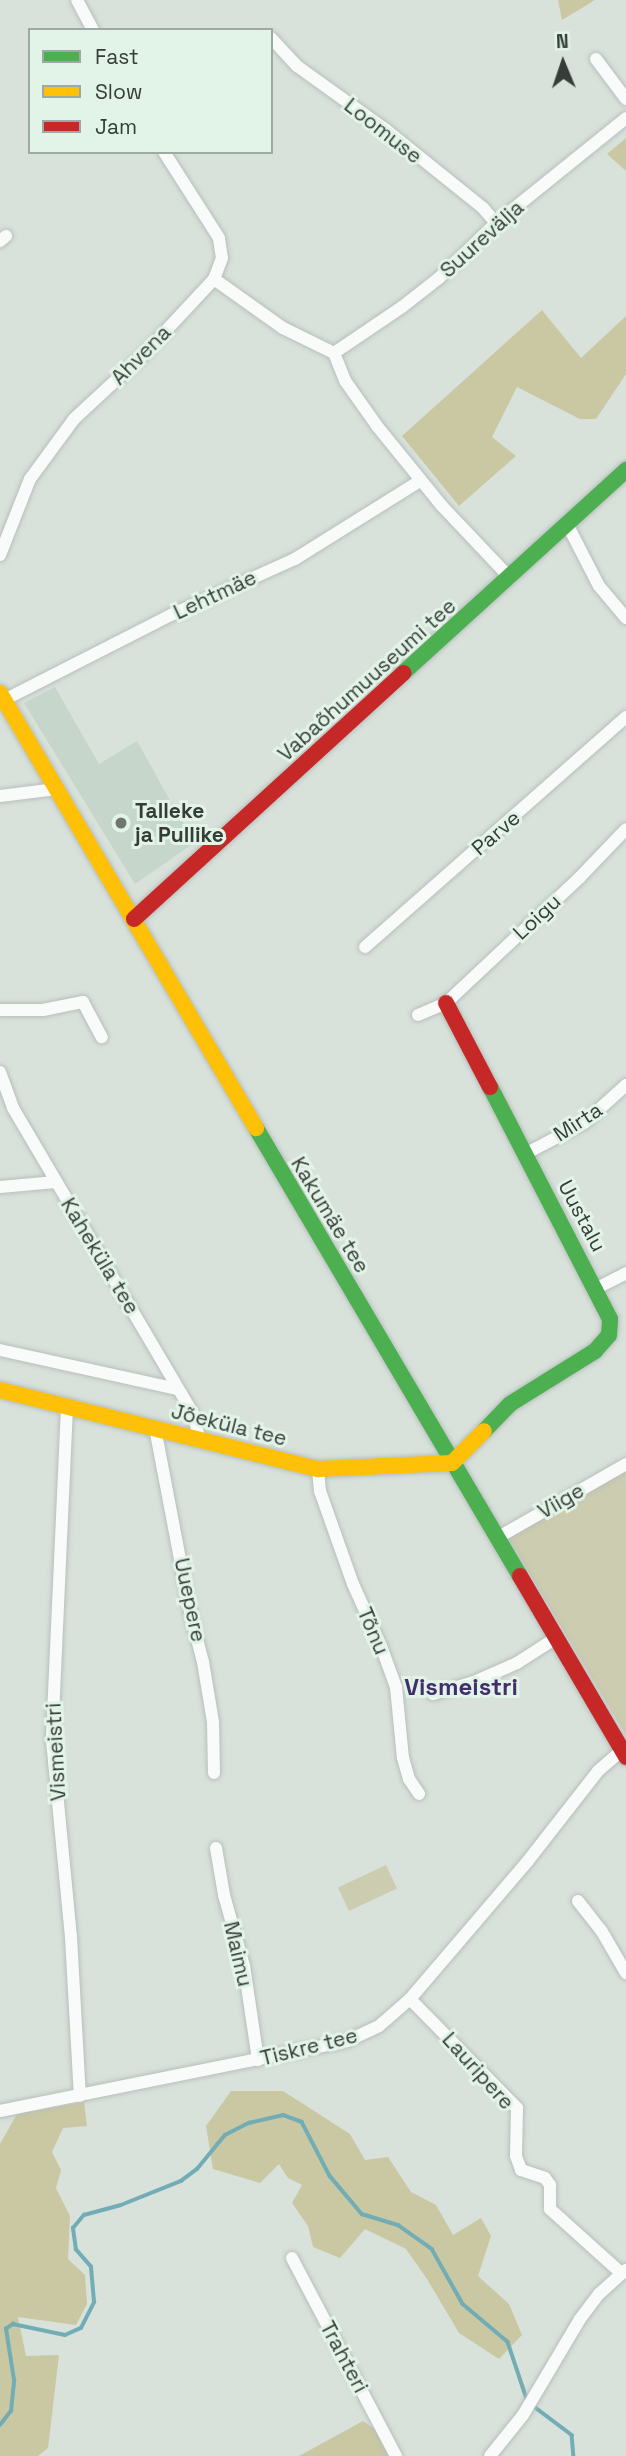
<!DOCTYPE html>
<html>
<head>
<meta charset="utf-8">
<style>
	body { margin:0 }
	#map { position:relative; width:626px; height:2456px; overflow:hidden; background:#d8e2db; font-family:"Space Grotesk",sans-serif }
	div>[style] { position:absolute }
	.built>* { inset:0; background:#c6d6cb }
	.green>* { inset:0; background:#ccccb0; transform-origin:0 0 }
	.forest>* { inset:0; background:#c9c8a3 }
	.stream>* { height:3.5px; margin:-1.75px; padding:0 1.75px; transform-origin:1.75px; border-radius:1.75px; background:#72adb6 }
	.roads { filter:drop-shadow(0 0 2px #b8bfbb) drop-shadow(0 0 2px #b8bfbb) }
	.street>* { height:12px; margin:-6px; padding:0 6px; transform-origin:6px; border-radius:6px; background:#f9fbfa }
	.fast>* { height:16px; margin:-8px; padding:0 8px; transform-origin:8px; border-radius:8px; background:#4caf50 }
	.slow>* { height:16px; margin:-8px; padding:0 8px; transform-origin:8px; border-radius:8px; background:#ffc107 }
	.jam>* { height:16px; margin:-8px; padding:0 8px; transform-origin:8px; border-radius:8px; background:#c62828 }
	.dots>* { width:19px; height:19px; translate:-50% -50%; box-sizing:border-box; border:4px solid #e2f3e7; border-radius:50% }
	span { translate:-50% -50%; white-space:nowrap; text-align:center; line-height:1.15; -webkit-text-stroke:6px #e2f3e7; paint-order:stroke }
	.street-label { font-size:21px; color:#363d38 }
	.poi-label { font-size:21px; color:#363d38; font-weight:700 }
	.left { translate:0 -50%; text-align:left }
	.quarter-label { font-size:24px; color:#422e69; font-weight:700 }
	.legend { position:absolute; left:28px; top:28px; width:245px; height:126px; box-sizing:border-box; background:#e2f3e7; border:2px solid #9daaa1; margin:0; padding:9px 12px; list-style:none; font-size:21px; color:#363d38 }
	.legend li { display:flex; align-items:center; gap:14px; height:35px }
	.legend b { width:35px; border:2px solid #9daaa1 }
	.north { position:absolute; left:528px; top:28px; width:70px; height:70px; -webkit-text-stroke:5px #e2f3e7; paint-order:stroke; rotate:358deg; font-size:19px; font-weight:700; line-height:28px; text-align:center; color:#363d38 }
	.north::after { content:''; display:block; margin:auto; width:24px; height:32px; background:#363d38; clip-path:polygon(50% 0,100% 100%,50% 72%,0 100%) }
</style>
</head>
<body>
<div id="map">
	<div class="built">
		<div style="clip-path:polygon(55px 687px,99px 764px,137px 741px,181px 820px,197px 841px,135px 884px,24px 703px)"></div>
	</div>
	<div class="green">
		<div style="clip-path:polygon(626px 1469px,626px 1735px,507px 1536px)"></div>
		<div style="left:386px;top:1865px;width:26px;height:53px;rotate:65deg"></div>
	</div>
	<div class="forest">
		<div style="clip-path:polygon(558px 0,595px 0,562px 20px)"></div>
		<div style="clip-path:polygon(626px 138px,626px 171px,607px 154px)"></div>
		<div style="clip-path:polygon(542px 310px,581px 358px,626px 316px,626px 374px,596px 419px,580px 419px,517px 387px,492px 437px,516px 456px,459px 506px,402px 436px)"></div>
		<div style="clip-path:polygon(231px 2091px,283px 2091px,350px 2134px,365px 2160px,388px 2157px,411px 2192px,436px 2205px,453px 2235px,481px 2218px,491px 2236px,478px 2276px,509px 2304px,522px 2335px,499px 2359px,459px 2333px,427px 2279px,406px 2249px,365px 2229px,340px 2258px,313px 2247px,308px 2226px,292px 2203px,302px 2185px,288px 2178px,279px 2164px,260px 2183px,213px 2169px,206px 2126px)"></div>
		<div style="clip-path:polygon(84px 2102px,87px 2126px,63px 2128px,52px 2152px,61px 2170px,56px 2188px,70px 2216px,68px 2259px,85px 2275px,87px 2304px,76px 2325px,18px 2317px,26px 2356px,59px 2355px,48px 2448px,38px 2456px,0 2456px,0 2144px,17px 2114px)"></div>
		<div style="clip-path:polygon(363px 2421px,376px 2430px,391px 2456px,299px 2456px)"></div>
	</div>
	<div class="stream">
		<div style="left:532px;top:2405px;width:50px;rotate:36.9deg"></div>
		<div style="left:572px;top:2435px;width:21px;rotate:85deg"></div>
		<div style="left:0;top:2425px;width:18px;rotate:-52deg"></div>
		<div style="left:11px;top:2411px;width:31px;rotate:-84deg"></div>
		<div style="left:14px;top:2380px;width:52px;rotate:-98.9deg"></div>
		<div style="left:6px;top:2329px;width:9px;rotate:-36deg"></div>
		<div style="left:13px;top:2324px;width:53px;rotate:11.9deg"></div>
		<div style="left:65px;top:2335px;width:17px;rotate:-24deg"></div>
		<div style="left:81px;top:2328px;width:29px;rotate:-63deg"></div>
		<div style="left:94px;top:2302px;width:35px;rotate:-95deg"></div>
		<div style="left:91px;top:2267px;width:23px;rotate:-131deg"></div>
		<div style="left:76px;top:2250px;width:22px;rotate:-98deg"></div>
		<div style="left:73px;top:2228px;width:17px;rotate:-50deg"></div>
		<div style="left:84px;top:2215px;width:38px;rotate:-15deg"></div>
		<div style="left:121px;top:2205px;width:65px;rotate:-21.8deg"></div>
		<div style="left:181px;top:2181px;width:20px;rotate:-37deg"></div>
		<div style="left:197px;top:2169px;width:44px;rotate:-50.5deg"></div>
		<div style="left:225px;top:2135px;width:27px;rotate:-27deg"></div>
		<div style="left:249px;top:2123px;width:35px;rotate:-13deg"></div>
		<div style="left:283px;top:2115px;width:20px;rotate:20deg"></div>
		<div style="left:302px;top:2122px;width:61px;rotate:62.6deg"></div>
		<div style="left:330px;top:2176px;width:50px;rotate:49.9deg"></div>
		<div style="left:362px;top:2214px;width:38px;rotate:17deg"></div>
		<div style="left:398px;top:2225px;width:42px;rotate:35.2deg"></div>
		<div style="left:432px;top:2249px;width:63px;rotate:60.6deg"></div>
		<div style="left:463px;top:2304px;width:59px;rotate:40.2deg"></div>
		<div style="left:508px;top:2342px;width:60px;rotate:71.6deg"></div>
	</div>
	<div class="roads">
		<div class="street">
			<div style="left:77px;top:0;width:34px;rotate:62deg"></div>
			<div style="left:271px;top:38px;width:38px;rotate:47deg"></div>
			<div style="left:297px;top:66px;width:110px;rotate:35.7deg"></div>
			<div style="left:386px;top:130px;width:124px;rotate:38.8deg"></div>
			<div style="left:483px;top:208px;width:20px;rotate:49deg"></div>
			<div style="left:596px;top:59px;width:50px;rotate:53.1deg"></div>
			<div style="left:0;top:241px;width:8px;rotate:-40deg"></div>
			<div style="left:214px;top:279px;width:85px;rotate:35.4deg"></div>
			<div style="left:283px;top:328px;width:57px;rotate:26.1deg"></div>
			<div style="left:334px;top:353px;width:31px;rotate:68deg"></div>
			<div style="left:346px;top:382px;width:54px;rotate:54.8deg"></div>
			<div style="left:377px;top:426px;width:103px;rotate:50.9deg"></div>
			<div style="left:442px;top:506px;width:99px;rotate:46.6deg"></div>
			<div style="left:334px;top:353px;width:82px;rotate:-34.1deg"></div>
			<div style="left:402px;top:307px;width:47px;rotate:-38.1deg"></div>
			<div style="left:439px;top:278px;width:79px;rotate:-44deg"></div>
			<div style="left:496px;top:223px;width:167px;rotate:-38.9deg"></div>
			<div style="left:567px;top:524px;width:70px;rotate:62.7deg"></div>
			<div style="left:599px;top:586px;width:42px;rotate:49.8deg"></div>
			<div style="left:0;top:555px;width:82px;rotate:-68.5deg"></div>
			<div style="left:30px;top:479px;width:74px;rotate:-53.7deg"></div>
			<div style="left:74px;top:419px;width:98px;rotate:-42.9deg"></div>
			<div style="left:146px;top:352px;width:100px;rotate:-47deg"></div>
			<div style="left:214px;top:279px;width:22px;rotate:-69deg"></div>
			<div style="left:222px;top:258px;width:20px;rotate:-99deg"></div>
			<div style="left:219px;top:238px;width:102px;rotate:-122.6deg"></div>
			<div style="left:4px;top:700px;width:190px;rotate:-27deg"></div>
			<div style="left:173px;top:614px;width:134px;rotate:-24.3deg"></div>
			<div style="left:295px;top:559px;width:147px;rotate:-32deg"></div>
			<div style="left:0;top:796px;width:57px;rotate:-7deg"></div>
			<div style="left:365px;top:947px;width:348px;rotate:-41.4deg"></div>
			<div style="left:0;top:1010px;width:43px"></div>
			<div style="left:43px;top:1010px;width:41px;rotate:-11.3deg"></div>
			<div style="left:83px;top:1002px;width:40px;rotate:62deg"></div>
			<div style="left:418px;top:1015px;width:30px;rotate:-23deg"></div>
			<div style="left:446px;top:1003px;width:184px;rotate:-43.2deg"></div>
			<div style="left:580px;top:877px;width:66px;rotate:-46.2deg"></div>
			<div style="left:0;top:1072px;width:38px;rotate:70deg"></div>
			<div style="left:13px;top:1108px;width:356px;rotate:59.5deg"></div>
			<div style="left:194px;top:1415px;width:25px;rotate:78deg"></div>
			<div style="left:525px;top:1154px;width:67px;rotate:-27.7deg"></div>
			<div style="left:584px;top:1123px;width:57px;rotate:-42.1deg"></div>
			<div style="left:0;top:1187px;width:56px;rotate:-5.1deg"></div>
			<div style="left:597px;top:1288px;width:33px;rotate:-27deg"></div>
			<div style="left:0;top:1350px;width:182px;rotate:12.4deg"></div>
			<div style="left:67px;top:1407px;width:333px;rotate:92.6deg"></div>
			<div style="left:52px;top:1740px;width:198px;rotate:84.5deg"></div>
			<div style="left:71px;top:1937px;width:159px;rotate:86.8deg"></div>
			<div style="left:155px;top:1428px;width:191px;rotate:79.2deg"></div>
			<div style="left:191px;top:1616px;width:48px;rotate:75.4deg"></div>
			<div style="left:203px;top:1662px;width:61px;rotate:80.5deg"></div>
			<div style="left:213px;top:1722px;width:51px;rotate:88.9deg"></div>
			<div style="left:318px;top:1469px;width:22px;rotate:85deg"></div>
			<div style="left:320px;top:1491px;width:99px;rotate:70.5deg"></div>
			<div style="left:353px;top:1584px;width:68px;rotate:65.7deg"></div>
			<div style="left:381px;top:1646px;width:44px;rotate:69.9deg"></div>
			<div style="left:396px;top:1687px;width:71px;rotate:84.4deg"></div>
			<div style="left:403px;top:1758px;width:22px;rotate:74deg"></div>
			<div style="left:409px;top:1779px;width:18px;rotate:56deg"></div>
			<div style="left:497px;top:1538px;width:149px;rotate:-29.8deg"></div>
			<div style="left:433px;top:1694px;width:43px;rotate:-16.3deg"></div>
			<div style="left:474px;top:1682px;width:47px;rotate:-23.8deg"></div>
			<div style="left:517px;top:1663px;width:46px;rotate:-32.7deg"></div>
			<div style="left:216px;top:1848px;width:48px;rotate:80.3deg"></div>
			<div style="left:224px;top:1895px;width:74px;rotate:74.3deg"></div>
			<div style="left:244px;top:1966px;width:95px;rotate:81.5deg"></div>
			<div style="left:578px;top:1901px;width:37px;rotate:52deg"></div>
			<div style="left:601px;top:1930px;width:50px;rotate:59.8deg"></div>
			<div style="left:410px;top:1999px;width:153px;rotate:45.5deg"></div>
			<div style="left:517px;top:2108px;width:48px;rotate:91.2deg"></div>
			<div style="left:516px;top:2156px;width:15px;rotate:70deg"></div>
			<div style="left:521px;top:2170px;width:25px;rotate:18deg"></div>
			<div style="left:545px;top:2178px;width:9px;rotate:54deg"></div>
			<div style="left:550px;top:2185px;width:24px;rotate:90deg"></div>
			<div style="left:550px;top:2209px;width:96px;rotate:42deg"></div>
			<div style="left:0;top:2111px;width:354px;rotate:-11.4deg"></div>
			<div style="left:347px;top:2041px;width:35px;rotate:-25deg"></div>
			<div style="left:379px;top:2026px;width:41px;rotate:-41.1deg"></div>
			<div style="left:410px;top:1999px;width:180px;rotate:-49.5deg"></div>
			<div style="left:527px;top:1862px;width:115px;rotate:-52deg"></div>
			<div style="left:598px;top:1771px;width:32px;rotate:-41deg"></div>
			<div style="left:292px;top:2258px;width:224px;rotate:62.3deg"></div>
			<div style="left:490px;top:2456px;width:53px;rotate:-51.2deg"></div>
			<div style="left:523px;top:2415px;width:112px;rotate:-59.3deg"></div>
			<div style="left:580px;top:2319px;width:31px;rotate:-53deg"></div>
			<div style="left:599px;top:2294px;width:36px;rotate:-42deg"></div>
		</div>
		<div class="fast">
			<div style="left:403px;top:673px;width:302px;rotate:-42.3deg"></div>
			<div style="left:256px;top:1128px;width:520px;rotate:59.49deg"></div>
			<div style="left:484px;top:1431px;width:37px;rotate:-46deg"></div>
			<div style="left:510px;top:1404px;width:100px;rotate:-31.9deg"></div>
			<div style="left:595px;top:1351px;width:21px;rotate:-49deg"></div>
			<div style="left:609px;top:1335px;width:16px;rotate:-86deg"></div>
			<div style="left:610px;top:1319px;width:261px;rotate:-117.3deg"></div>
		</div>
		<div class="slow">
			<div style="left:0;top:693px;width:505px;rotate:59.52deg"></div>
			<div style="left:0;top:1390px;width:328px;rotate:14deg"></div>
			<div style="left:318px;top:1469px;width:134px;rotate:-2.6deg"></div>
			<div style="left:452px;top:1463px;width:45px;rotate:-45deg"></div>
		</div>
		<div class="jam">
			<div style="left:134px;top:919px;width:365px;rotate:-42.4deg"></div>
			<div style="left:446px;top:1003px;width:95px;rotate:62.4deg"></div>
			<div style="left:520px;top:1576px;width:210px;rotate:59.6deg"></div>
		</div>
	</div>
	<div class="dots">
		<div style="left:121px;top:823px;background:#6f7771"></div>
	</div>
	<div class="street-label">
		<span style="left:383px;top:131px;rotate:38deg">Loomuse</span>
		<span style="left:482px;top:239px;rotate:-42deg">Suurevälja</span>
		<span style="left:141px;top:355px;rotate:-45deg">Ahvena</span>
		<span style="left:215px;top:595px;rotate:-25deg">Lehtmäe</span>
		<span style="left:367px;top:680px;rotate:-42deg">Vabaõhumuuseumi tee</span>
		<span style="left:496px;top:833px;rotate:-41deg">Parve</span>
		<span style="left:537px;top:917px;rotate:-43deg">Loigu</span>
		<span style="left:578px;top:1122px;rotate:-33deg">Mirta</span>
		<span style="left:330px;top:1215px;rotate:59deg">Kakumäe tee</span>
		<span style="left:582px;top:1216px;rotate:62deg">Uustalu</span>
		<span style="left:100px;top:1256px;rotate:59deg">Kaheküla tee</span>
		<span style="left:229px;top:1425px;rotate:14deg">Jõeküla tee</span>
		<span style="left:561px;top:1501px;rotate:-30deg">Viige</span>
		<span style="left:190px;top:1600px;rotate:78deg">Uuepere</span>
		<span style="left:373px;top:1631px;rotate:67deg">Tõnu</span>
		<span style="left:56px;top:1752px;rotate:-93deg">Vismeistri</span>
		<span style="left:238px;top:1954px;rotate:77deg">Maimu</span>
		<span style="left:309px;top:2047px;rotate:-14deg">Tiskre tee</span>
		<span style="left:478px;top:2071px;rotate:48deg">Lauripere</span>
		<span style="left:344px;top:2357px;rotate:62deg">Trahteri</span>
	</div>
	<div class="poi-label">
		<span class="left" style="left:135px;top:823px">Talleke<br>ja Pullike</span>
	</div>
	<div class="quarter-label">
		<span style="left:461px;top:1687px">Vismeistri</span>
	</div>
	<ul class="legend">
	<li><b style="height:9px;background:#4caf50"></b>Fast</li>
	<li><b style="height:9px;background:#ffc107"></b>Slow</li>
	<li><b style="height:9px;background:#c62828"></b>Jam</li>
	</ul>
	<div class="north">N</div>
</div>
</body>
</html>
